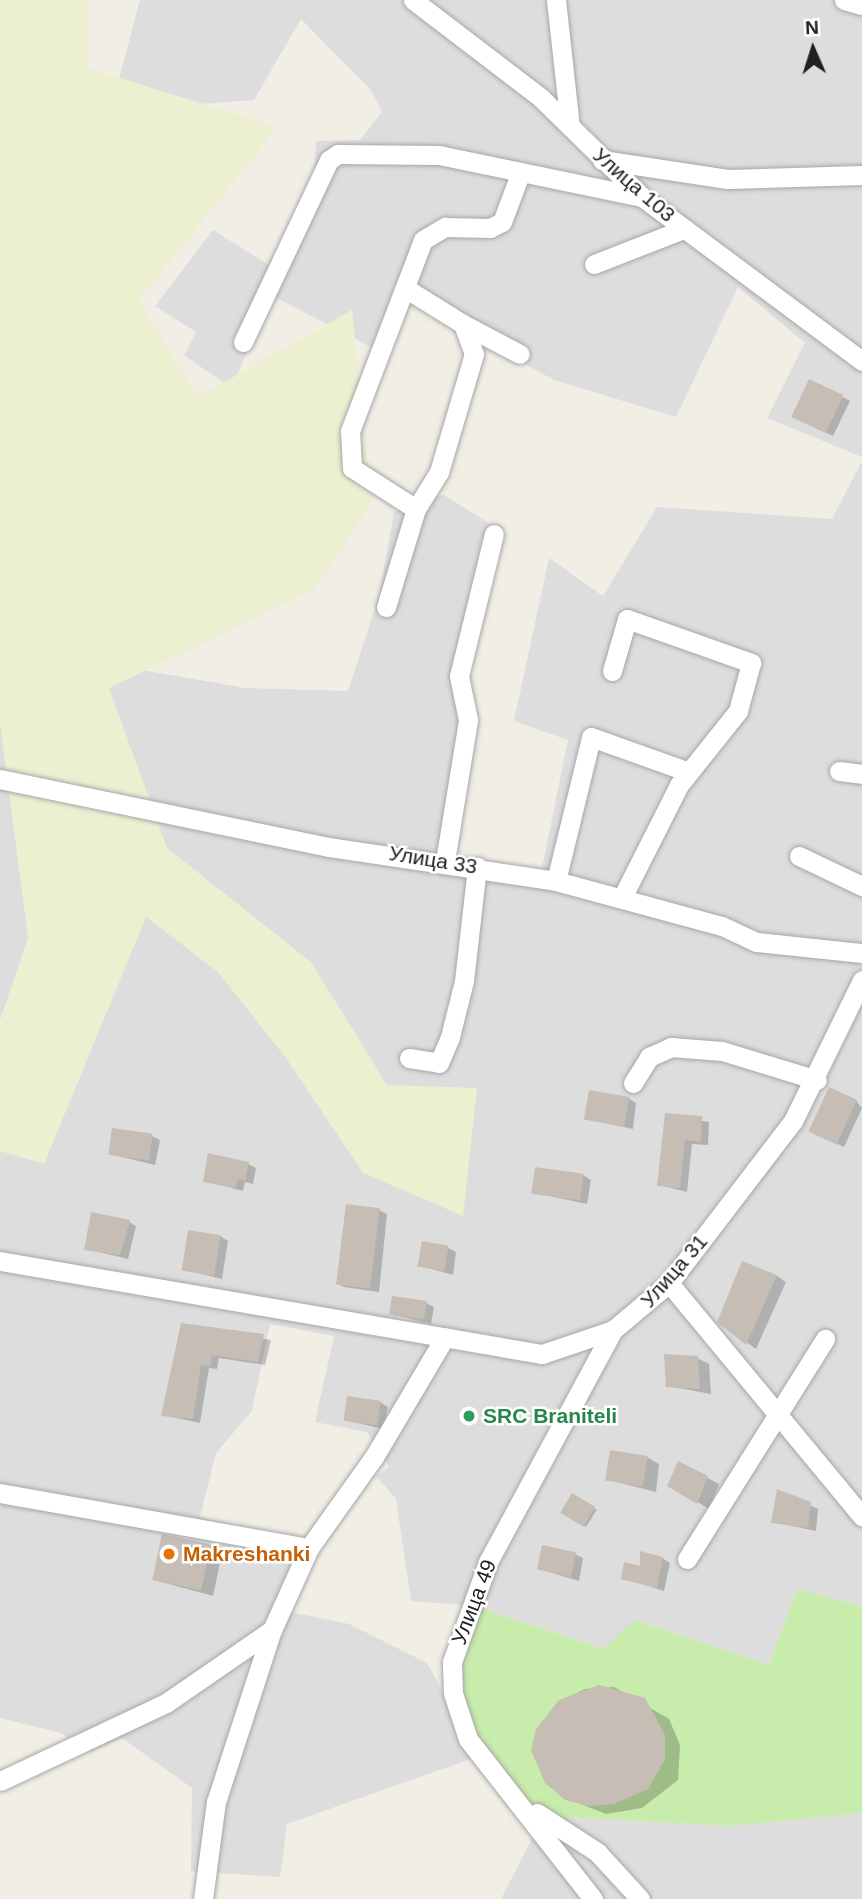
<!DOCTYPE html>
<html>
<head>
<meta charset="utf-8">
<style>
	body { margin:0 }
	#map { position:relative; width:862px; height:1899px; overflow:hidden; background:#f1eee6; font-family:Arial,sans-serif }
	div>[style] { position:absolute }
	.residential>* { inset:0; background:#dedddd }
	.farmland>* { inset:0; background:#ecf0d1 }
	.grass>* { inset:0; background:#c7ecab }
	.shadow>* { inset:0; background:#0003; transform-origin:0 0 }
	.building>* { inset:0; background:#c6beb5; transform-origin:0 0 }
	.roads { filter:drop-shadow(0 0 2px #a7a7a7) drop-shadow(0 0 2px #a7a7a7) }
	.minor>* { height:19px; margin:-9.5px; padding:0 9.5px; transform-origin:9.5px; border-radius:9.5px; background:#fff }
	.dots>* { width:19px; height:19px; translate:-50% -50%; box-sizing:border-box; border:4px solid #fff; border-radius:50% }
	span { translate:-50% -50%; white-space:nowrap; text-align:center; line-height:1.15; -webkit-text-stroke:5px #fff; paint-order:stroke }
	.street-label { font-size:21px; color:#202020 }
	.leisure-label { font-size:21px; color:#27864d; font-weight:700 }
	.left { translate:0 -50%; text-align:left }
	.food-label { font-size:21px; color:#c56008; font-weight:700 }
	.north { position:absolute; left:778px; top:14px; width:70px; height:70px; -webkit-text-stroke:5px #fff; paint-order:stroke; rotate:357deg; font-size:19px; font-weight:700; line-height:28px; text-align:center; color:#202020 }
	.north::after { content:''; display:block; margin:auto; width:24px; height:32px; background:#202020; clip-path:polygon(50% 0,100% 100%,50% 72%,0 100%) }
</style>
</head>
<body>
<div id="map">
	<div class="residential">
		<div style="clip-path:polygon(140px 0,862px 0,862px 457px,767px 418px,805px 343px,738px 287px,676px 417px,554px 380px,394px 293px,373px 348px,273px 296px,231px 388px,184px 355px,196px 332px,155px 306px,213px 230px,269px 265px,314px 178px,316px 141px,360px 140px,382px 112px,370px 89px,301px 19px,254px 100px,174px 106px,113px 102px)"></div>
		<div style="clip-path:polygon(862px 461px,862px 1606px,797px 1589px,769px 1665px,636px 1620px,605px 1649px,474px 1606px,411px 1601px,396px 1499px,376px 1476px,389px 1467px,367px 1432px,315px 1422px,334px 1336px,270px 1324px,252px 1411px,216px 1453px,200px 1517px,320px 1548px,290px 1612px,349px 1624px,427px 1663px,479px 1756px,287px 1824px,280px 1877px,191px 1871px,192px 1788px,122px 1738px,91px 1752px,61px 1733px,0 1718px,0 645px,245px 688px,348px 691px,379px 596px,394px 513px,411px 500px,444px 495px,498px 529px,462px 678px,455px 855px,541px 873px,568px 740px,514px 721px,549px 558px,603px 596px,657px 507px,832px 519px)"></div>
		<div style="clip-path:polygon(862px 1813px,862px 1899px,501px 1899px,533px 1836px,566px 1817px,730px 1826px)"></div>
	</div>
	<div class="farmland">
		<div style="clip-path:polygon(0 0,87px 0,87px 68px,278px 127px,139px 301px,198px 397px,352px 310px,372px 502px,316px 589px,109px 688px,167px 848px,311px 962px,387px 1085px,477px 1088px,463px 1216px,363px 1173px,286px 1058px,218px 972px,146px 917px,44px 1164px,0 1151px,0 1020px,28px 938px,0 723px)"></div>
	</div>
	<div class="grass">
		<div style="clip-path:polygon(797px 1589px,862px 1606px,862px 1813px,730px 1826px,566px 1817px,533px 1836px,479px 1756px,452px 1662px,474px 1606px,604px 1649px,635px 1620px,769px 1665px)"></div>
	</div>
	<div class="shadow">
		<div style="clip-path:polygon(843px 397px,850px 401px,833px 436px,800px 420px)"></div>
		<div style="clip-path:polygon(628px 1098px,636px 1103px,633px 1129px,587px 1119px)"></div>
		<div style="clip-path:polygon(856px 1101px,862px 1108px,844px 1147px,819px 1135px)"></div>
		<div style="clip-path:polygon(666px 1115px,709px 1122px,708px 1145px,692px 1144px,687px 1192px,659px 1185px)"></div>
		<div style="clip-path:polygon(152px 1136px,160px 1140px,155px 1165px,110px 1154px)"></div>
		<div style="clip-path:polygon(248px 1164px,256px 1168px,253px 1184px,245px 1182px,243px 1191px,205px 1181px)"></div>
		<div style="clip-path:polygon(583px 1175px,591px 1180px,587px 1204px,531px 1192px)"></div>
		<div style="clip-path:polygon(379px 1210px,387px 1214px,379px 1292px,344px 1287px,336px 1283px)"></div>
		<div style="clip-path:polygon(129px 1222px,136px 1226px,128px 1259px,86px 1249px)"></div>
		<div style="clip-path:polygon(220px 1236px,228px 1241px,222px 1279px,185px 1270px)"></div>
		<div style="clip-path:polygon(448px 1248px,456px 1252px,453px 1275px,421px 1266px)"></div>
		<div style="clip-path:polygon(777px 1276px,786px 1282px,756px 1349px,719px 1322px)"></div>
		<div style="clip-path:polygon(426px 1303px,434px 1307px,431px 1324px,391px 1314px)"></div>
		<div style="clip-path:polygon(182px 1325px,271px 1340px,265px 1365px,219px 1358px,217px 1369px,209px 1368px,200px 1423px,163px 1415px)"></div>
		<div style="clip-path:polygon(697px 1358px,709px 1364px,711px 1394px,668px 1386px)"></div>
		<div style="clip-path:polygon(380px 1402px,388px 1407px,383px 1429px,345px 1420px)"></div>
		<div style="clip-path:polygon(647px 1457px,659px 1464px,656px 1492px,609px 1480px)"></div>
		<div style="clip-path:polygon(679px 1463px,719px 1484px,709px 1509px,670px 1485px)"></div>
		<div style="clip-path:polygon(778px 1491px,818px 1509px,816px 1531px,773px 1522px)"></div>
		<div style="left:573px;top:1495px;width:28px;height:20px;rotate:32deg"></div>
		<div style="clip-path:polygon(210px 1546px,222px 1553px,213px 1596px,154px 1580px)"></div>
		<div style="clip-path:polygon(575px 1554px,583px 1558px,579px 1581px,539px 1569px)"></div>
		<div style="clip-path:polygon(662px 1558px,670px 1563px,664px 1591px,623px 1578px)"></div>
		<div style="clip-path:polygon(614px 1687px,669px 1719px,680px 1745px,678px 1780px,642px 1808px,606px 1814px,566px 1798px,560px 1701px,585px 1689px)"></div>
	</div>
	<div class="building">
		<div style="left:809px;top:379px;width:38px;height:42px;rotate:25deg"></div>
		<div style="left:829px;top:1087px;width:31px;height:49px;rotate:25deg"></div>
		<div style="left:589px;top:1090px;width:41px;height:30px;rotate:10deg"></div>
		<div style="clip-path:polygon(665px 1113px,702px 1116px,701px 1142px,685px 1140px,680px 1188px,657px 1186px)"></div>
		<div style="left:112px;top:1128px;width:41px;height:27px;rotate:8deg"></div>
		<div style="clip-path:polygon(208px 1153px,249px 1162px,245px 1181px,238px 1179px,235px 1188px,203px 1182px)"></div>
		<div style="left:535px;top:1167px;width:49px;height:27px;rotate:8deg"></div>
		<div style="left:346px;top:1204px;width:34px;height:81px;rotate:7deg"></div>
		<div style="clip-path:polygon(91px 1212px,130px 1220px,120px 1255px,84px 1250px)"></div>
		<div style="left:188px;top:1230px;width:33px;height:41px;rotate:9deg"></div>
		<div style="left:422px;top:1241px;width:27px;height:26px;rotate:10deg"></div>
		<div style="clip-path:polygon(742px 1261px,777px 1275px,746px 1345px,717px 1322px)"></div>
		<div style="left:392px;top:1296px;width:35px;height:19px;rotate:8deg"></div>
		<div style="clip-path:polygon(181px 1323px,264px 1334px,258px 1362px,212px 1355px,210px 1366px,201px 1365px,193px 1419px,161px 1416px)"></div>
		<div style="clip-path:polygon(664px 1354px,698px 1356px,700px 1389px,666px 1387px)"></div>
		<div style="left:347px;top:1396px;width:34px;height:25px;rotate:8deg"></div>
		<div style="left:610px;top:1450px;width:38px;height:31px;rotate:9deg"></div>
		<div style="clip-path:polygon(678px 1461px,708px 1476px,697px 1504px,667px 1486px)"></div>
		<div style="clip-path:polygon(777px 1489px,811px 1502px,808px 1528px,771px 1523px)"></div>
		<div style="left:572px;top:1493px;width:27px;height:23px;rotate:31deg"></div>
		<div style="left:162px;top:1534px;width:50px;height:47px;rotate:12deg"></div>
		<div style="left:542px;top:1545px;width:35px;height:25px;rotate:12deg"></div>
		<div style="clip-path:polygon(640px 1551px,663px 1557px,657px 1588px,621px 1579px,624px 1562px,640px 1566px)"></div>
		<div style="clip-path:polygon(599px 1685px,645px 1698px,665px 1735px,665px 1759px,648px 1789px,614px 1804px,589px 1806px,565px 1800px,545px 1783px,531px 1750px,536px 1729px,559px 1700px)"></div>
	</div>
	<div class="roads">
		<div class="minor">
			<div style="left:413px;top:0;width:161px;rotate:37.4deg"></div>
			<div style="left:541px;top:98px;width:141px;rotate:44.4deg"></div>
			<div style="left:642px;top:197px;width:274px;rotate:36.7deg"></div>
			<div style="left:556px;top:0;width:127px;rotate:83.7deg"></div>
			<div style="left:844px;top:0;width:19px;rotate:16deg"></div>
			<div style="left:602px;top:160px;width:127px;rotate:8.6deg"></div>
			<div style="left:728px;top:179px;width:134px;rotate:-1.7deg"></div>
			<div style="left:594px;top:264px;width:97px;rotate:-21.3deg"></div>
			<div style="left:463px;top:324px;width:64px;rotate:27.8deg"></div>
			<div style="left:243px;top:342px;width:201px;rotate:-64.7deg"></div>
			<div style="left:329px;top:160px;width:11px;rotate:-34deg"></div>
			<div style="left:338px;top:154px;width:101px;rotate:0.6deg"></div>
			<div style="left:439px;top:155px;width:207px;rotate:11.7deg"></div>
			<div style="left:416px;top:509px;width:76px;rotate:-147.4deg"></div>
			<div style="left:352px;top:468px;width:37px;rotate:-93deg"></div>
			<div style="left:350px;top:431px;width:204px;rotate:-69.1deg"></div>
			<div style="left:423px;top:240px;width:26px;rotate:-31deg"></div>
			<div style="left:445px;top:227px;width:45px;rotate:1.3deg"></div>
			<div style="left:490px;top:228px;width:13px;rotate:-27deg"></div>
			<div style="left:502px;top:222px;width:51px;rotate:-69.4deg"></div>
			<div style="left:386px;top:607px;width:102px;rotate:-73deg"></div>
			<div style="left:416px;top:509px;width:44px;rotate:-58.1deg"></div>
			<div style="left:439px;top:472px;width:123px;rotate:-73.5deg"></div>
			<div style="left:474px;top:354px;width:32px;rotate:-110deg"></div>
			<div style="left:463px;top:324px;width:68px;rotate:-148.2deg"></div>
			<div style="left:612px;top:671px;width:54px;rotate:-73.9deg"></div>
			<div style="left:627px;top:619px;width:132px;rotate:19.5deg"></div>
			<div style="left:751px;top:663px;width:50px;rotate:105.2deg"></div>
			<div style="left:738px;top:711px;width:95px;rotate:128.6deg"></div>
			<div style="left:679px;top:785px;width:124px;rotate:116.8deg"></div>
			<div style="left:839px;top:771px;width:23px;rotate:7deg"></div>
			<div style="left:0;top:779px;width:336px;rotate:11.7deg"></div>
			<div style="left:329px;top:847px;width:230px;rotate:8.5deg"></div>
			<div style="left:556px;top:881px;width:172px;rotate:15.2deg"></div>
			<div style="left:722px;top:926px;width:38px;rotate:25deg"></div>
			<div style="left:757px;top:942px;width:106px;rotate:6deg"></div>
			<div style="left:799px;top:856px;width:70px;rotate:25.5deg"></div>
			<div style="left:445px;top:861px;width:143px;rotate:-80.7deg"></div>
			<div style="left:468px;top:720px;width:45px;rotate:-101.6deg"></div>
			<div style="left:459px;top:676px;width:146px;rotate:-76.2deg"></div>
			<div style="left:556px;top:881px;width:148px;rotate:-76.3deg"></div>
			<div style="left:591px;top:737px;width:104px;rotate:19.7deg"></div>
			<div style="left:409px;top:1058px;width:30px;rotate:9deg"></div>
			<div style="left:439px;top:1063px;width:28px;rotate:-67deg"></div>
			<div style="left:450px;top:1037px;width:58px;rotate:-76deg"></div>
			<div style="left:464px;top:981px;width:115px;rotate:-83.5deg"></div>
			<div style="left:633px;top:1083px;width:31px;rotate:-58deg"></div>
			<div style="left:649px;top:1057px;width:24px;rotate:-24deg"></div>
			<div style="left:671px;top:1047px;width:51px;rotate:4.5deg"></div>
			<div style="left:722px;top:1051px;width:99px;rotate:17deg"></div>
			<div style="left:0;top:1261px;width:550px;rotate:9.74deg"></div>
			<div style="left:542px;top:1354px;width:75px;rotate:-18.7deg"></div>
			<div style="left:613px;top:1330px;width:73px;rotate:-40deg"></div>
			<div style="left:669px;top:1283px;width:204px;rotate:-52.6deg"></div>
			<div style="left:793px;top:1121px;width:157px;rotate:-63.9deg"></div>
			<div style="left:669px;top:1283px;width:303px;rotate:50.4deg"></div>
			<div style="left:0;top:1493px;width:314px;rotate:10.1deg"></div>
			<div style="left:687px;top:1559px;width:260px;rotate:-57.9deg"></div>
			<div style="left:0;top:1781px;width:183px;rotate:-25.2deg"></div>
			<div style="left:166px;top:1703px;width:129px;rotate:-34.6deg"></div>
			<div style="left:537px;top:1813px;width:72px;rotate:33deg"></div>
			<div style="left:597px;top:1852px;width:64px;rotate:47.5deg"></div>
			<div style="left:203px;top:1899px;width:98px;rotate:-82.4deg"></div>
			<div style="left:216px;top:1802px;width:181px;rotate:-72deg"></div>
			<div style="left:272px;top:1630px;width:90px;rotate:-65.7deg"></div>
			<div style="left:309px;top:1548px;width:112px;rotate:-54.5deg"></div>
			<div style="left:374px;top:1457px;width:139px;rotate:-59.4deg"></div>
			<div style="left:593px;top:1899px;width:203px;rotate:-128deg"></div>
			<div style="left:468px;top:1739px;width:48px;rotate:-108.1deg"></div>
			<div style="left:453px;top:1693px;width:31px;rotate:-92deg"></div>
			<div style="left:452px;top:1662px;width:106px;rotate:-70.2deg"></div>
			<div style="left:488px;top:1562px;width:264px;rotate:-61.7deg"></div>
		</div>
	</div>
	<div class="dots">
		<div style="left:469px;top:1416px;background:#2e9e5b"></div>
		<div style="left:169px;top:1554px;background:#e8710a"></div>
	</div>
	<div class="street-label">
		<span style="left:634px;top:185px;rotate:41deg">Улица 103</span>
		<span style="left:433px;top:860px;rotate:9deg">Улица 33</span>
		<span style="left:674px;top:1271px;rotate:-49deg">Улица 31</span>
		<span style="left:474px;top:1602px;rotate:-69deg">Улица 49</span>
	</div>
	<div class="leisure-label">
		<span class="left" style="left:483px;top:1416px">SRC Braniteli</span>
	</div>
	<div class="food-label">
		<span class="left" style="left:183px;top:1554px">Makreshanki</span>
	</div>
	<div class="north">N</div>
</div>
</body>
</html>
